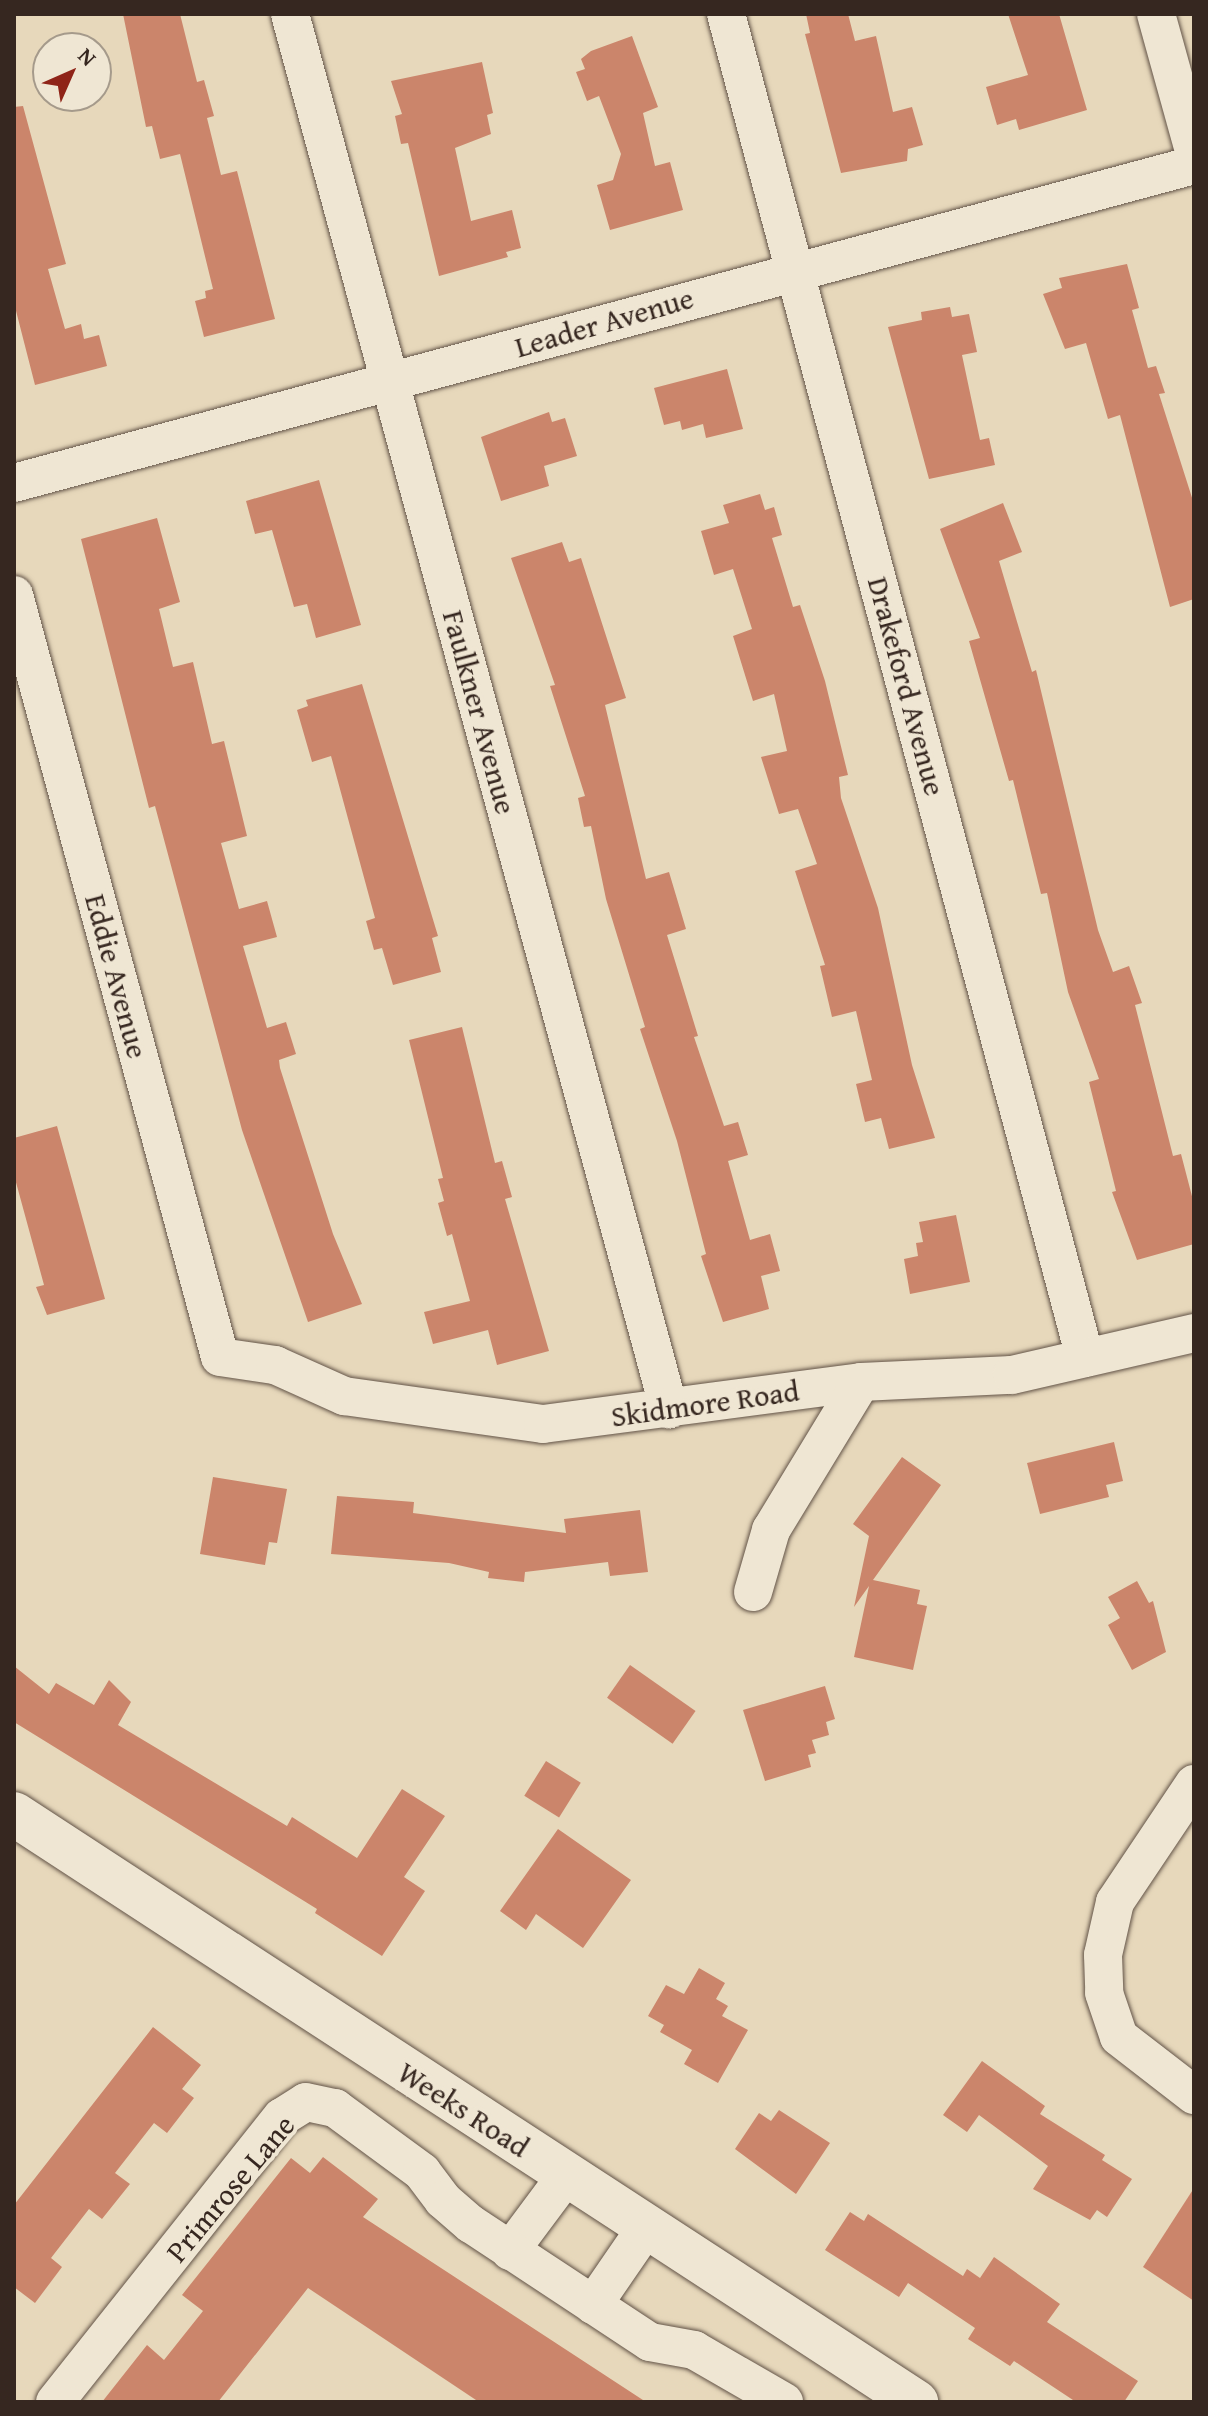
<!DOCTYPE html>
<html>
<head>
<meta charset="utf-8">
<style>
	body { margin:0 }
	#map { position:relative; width:1208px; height:2416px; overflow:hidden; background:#e7d8bb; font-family:"Gentium Book Plus",serif }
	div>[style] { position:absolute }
	.building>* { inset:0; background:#cb856b; transform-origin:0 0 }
	.roads { filter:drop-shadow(0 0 2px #625347) drop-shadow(0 0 2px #625347) }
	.street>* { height:38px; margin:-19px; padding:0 19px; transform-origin:19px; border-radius:19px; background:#efe6d3 }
	.secondary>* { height:44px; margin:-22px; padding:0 22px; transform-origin:22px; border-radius:22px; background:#efe6d3 }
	span { translate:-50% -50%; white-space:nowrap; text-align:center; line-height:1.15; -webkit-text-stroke:8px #efe6d3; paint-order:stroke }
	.street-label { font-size:30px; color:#362720 }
	.frame { position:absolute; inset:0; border:16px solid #362720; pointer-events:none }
	.north { position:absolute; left:32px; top:32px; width:80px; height:80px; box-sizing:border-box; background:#efe6d3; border:2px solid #a59a8b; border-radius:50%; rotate:45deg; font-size:22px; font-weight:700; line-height:32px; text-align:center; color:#362720 }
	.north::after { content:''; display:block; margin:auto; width:28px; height:36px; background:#8f2418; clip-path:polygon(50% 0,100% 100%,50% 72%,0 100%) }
</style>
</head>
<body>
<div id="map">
	<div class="building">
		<div style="clip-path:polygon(123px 14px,180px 14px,197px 82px,204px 80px,214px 116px,207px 118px,221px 175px,237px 171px,275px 319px,204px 337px,195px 301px,206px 298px,205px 291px,213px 289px,180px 154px,160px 159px,152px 126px,146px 127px)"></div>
		<div style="clip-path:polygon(806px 14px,848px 14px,855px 41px,876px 36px,893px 112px,912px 107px,923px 145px,908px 149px,907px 161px,841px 173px,805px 34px,810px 33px)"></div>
		<div style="clip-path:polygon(1008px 14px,1059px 14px,1087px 110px,1019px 130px,1016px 119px,997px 125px,986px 87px,1028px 75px)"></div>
		<div style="clip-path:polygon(632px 36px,658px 107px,643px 113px,655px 166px,670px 162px,683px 210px,610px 230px,597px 185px,613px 180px,621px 154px,599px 96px,587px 101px,576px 72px,585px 69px,581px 59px,591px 51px)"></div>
		<div style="clip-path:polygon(482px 62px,493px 113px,487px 115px,491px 134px,455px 148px,471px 221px,512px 210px,521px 248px,506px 252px,508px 257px,439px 276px,408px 143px,401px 144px,395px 116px,402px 114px,391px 81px)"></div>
		<div style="clip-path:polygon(23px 106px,66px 264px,48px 269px,65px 329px,81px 324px,84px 339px,99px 335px,107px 366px,35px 385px,14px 303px,14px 107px)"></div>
		<div style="clip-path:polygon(1127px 264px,1139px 308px,1132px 310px,1148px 368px,1156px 366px,1165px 393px,1159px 394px,1194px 504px,1194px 599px,1170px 607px,1120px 415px,1108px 419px,1086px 343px,1065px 349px,1043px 294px,1062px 288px,1059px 278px)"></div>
		<div style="clip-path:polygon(950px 307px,952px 317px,969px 314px,977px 352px,962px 355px,980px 440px,989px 438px,995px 465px,929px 479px,888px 327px,922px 320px,921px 312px)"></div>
		<div style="clip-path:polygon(727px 369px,743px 429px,706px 438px,703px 424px,682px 430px,680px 421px,664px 425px,654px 388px)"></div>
		<div style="clip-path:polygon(549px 412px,552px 422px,565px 418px,577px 456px,544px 466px,549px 486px,501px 501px,481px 437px)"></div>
		<div style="clip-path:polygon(319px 480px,361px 625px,316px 638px,307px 604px,294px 607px,272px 530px,255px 534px,246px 501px)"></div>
		<div style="clip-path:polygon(760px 494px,765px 510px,774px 507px,782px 535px,772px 538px,793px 607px,800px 605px,825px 681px,848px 775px,839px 777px,841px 798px,878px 908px,912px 1065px,935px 1138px,889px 1149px,881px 1118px,865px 1122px,856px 1084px,872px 1080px,856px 1011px,832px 1017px,820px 966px,825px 965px,795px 871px,817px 864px,798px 809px,779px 814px,761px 757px,787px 751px,774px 694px,753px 701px,733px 636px,752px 629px,733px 569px,714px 575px,701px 531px,729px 523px,723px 505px)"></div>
		<div style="clip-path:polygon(1003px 503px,1022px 552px,999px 561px,1032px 672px,1036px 670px,1098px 930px,1113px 972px,1129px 966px,1142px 1003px,1135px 1005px,1173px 1156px,1181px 1154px,1194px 1204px,1194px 1244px,1137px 1260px,1112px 1192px,1116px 1191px,1089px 1082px,1099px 1079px,1068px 992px,1047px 893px,1041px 894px,1013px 780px,1009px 781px,969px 641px,980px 638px,940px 529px)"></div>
		<div style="clip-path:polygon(157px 518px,180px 602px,159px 609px,173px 667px,193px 662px,212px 744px,224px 741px,247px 836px,221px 843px,239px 909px,267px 901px,277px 937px,243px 946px,267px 1028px,286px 1022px,296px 1054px,279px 1060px,280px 1068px,333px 1234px,362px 1304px,308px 1322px,242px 1130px,155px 806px,149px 808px,81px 539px)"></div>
		<div style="clip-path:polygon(562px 542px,569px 562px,581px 558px,626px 698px,605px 705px,646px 879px,669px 872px,686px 929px,667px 935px,698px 1036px,694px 1037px,724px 1126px,738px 1122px,748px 1155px,728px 1161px,750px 1240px,770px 1234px,780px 1271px,761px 1276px,769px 1309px,723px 1322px,701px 1256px,706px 1254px,677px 1141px,640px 1029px,645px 1027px,606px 899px,591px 826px,584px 827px,578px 798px,585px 796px,550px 686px,555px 685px,511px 558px)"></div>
		<div style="clip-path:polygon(362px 684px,438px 936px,432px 938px,441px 972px,393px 985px,382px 948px,374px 950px,366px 921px,375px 918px,331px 756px,312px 762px,297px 710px,308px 706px,306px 700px)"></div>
		<div style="clip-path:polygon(462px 1027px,495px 1163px,502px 1161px,512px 1197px,505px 1199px,549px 1351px,497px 1365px,488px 1330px,433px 1344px,424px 1312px,470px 1301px,452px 1234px,447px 1236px,438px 1203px,444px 1201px,438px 1179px,443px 1178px,409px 1040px)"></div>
		<div style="clip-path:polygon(57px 1126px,105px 1299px,47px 1315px,36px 1287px,44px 1285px,14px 1175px,14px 1138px)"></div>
		<div style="clip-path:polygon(956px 1215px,970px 1282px,910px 1294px,904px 1259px,918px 1256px,916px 1243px,923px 1242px,919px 1222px)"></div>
		<div style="clip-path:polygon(1114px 1442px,1123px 1481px,1106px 1485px,1109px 1497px,1040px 1514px,1027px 1463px)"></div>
		<div style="clip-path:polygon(902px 1457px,941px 1485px,873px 1580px,920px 1590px,917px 1604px,927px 1606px,913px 1670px,854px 1657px,869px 1586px,854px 1607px,869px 1536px,853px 1524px)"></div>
		<div style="clip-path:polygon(213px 1477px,287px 1489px,277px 1543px,269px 1542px,265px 1565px,200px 1554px)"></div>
		<div style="clip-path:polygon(337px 1496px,414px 1502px,413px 1513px,566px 1533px,564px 1519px,640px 1510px,648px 1572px,610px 1576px,608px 1562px,525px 1572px,524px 1582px,488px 1578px,489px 1572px,449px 1563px,331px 1554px)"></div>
		<div style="clip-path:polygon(1137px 1581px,1149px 1603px,1153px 1601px,1166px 1652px,1132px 1670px,1108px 1625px,1120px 1618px,1108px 1597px)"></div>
		<div style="left:630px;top:1665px;width:80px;height:40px;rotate:35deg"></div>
		<div style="clip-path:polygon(14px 1666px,49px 1694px,56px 1683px,94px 1705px,109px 1680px,131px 1702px,118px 1725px,287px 1826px,292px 1817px,357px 1858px,402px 1789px,445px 1816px,404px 1877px,425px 1891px,382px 1956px,315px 1913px,317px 1909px,14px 1722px)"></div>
		<div style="clip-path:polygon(825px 1686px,835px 1719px,826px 1722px,829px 1735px,812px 1740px,816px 1753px,808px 1755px,811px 1767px,765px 1781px,743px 1710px)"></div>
		<div style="left:546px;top:1761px;width:41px;height:41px;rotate:32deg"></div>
		<div style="clip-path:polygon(558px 1829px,631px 1880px,583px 1948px,536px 1914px,526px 1930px,500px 1911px)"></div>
		<div style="clip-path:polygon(699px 1968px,725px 1983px,716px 1999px,728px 2006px,722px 2016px,748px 2030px,718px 2083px,684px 2064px,692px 2050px,660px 2032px,664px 2025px,648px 2016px,666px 1985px,684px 1994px)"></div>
		<div style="clip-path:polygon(153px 2027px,201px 2065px,182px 2089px,194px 2098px,167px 2133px,154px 2123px,115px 2173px,130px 2184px,102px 2219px,89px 2209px,51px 2258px,62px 2267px,35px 2303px,14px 2287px,14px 2205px)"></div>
		<div style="clip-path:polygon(982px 2061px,1045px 2106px,1040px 2114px,1105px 2155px,1102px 2160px,1132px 2179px,1107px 2217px,1097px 2210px,1090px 2220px,1033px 2189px,1048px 2166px,979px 2115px,967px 2132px,943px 2115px)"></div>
		<div style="clip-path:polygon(779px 2110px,830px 2143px,796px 2194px,735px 2149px,759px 2113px,771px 2121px)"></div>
		<div style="clip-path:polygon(323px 2157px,378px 2199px,363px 2217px,646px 2402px,479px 2402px,308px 2288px,218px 2402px,102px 2402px,147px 2345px,164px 2360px,203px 2311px,182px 2295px,291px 2158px,310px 2173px)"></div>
		<div style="clip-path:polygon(1194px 2188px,1194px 2301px,1143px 2267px)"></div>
		<div style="clip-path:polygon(850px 2212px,864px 2221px,868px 2214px,963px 2276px,967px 2269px,980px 2278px,994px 2257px,1060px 2304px,1047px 2322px,1138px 2381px,1124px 2402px,1076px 2402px,1014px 2361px,1010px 2366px,968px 2339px,975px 2328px,908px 2283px,899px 2297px,825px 2250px)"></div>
	</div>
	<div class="roads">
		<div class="street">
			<div style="left:290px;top:14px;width:1446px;rotate:74.8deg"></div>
			<div style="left:726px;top:14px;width:1391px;rotate:75.04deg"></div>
			<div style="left:1156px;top:14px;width:142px;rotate:74.5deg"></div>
			<div style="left:14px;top:483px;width:1222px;rotate:-15.08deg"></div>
			<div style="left:14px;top:595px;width:789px;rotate:74.87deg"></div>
			<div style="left:220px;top:1357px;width:56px;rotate:8.3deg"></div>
			<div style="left:275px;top:1365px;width:76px;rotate:24.2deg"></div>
			<div style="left:344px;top:1396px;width:201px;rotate:8deg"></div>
			<div style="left:543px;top:1424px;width:321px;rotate:-7.5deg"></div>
			<div style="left:861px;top:1382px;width:151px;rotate:-2.7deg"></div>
			<div style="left:1012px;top:1375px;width:187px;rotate:-13deg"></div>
			<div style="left:753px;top:1592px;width:65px;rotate:-73.8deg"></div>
			<div style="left:771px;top:1530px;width:173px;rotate:-58.7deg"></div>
			<div style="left:1194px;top:1784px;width:142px;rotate:123.8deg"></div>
			<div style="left:1115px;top:1902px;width:54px;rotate:102.8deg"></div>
			<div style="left:1103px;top:1955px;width:38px;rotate:88deg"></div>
			<div style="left:1104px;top:1993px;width:46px;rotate:71.2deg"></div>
			<div style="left:1119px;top:2037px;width:95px;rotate:37.7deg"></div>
			<div style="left:510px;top:2251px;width:94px;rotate:-53.3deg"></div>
			<div style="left:593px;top:2305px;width:93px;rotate:-55.5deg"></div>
			<div style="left:55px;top:2402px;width:364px;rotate:-51.5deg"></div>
			<div style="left:282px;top:2117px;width:28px;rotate:-32deg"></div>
			<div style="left:306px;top:2102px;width:30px;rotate:12deg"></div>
			<div style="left:335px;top:2108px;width:108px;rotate:36.3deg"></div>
			<div style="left:422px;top:2172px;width:35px;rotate:53deg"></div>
			<div style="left:443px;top:2200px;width:37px;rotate:41deg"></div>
			<div style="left:471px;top:2224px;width:214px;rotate:33.4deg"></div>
			<div style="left:650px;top:2342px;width:45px;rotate:10.3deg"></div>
			<div style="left:694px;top:2350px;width:104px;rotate:30deg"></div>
		</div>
		<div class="secondary">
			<div style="left:14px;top:1814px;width:1077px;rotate:33.1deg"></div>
		</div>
	</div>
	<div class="street-label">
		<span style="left:604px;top:322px;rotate:-16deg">Leader Avenue</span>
		<span style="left:907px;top:686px;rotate:75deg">Drakeford Avenue</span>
		<span style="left:480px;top:712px;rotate:75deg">Faulkner Avenue</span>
		<span style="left:117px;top:976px;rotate:75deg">Eddie Avenue</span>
		<span style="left:705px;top:1403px;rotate:-8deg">Skidmore Road</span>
		<span style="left:464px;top:2109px;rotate:33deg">Weeks Road</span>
		<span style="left:230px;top:2188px;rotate:-50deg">Primrose Lane</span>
	</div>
	<div class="frame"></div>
	<div class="north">N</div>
</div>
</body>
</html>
